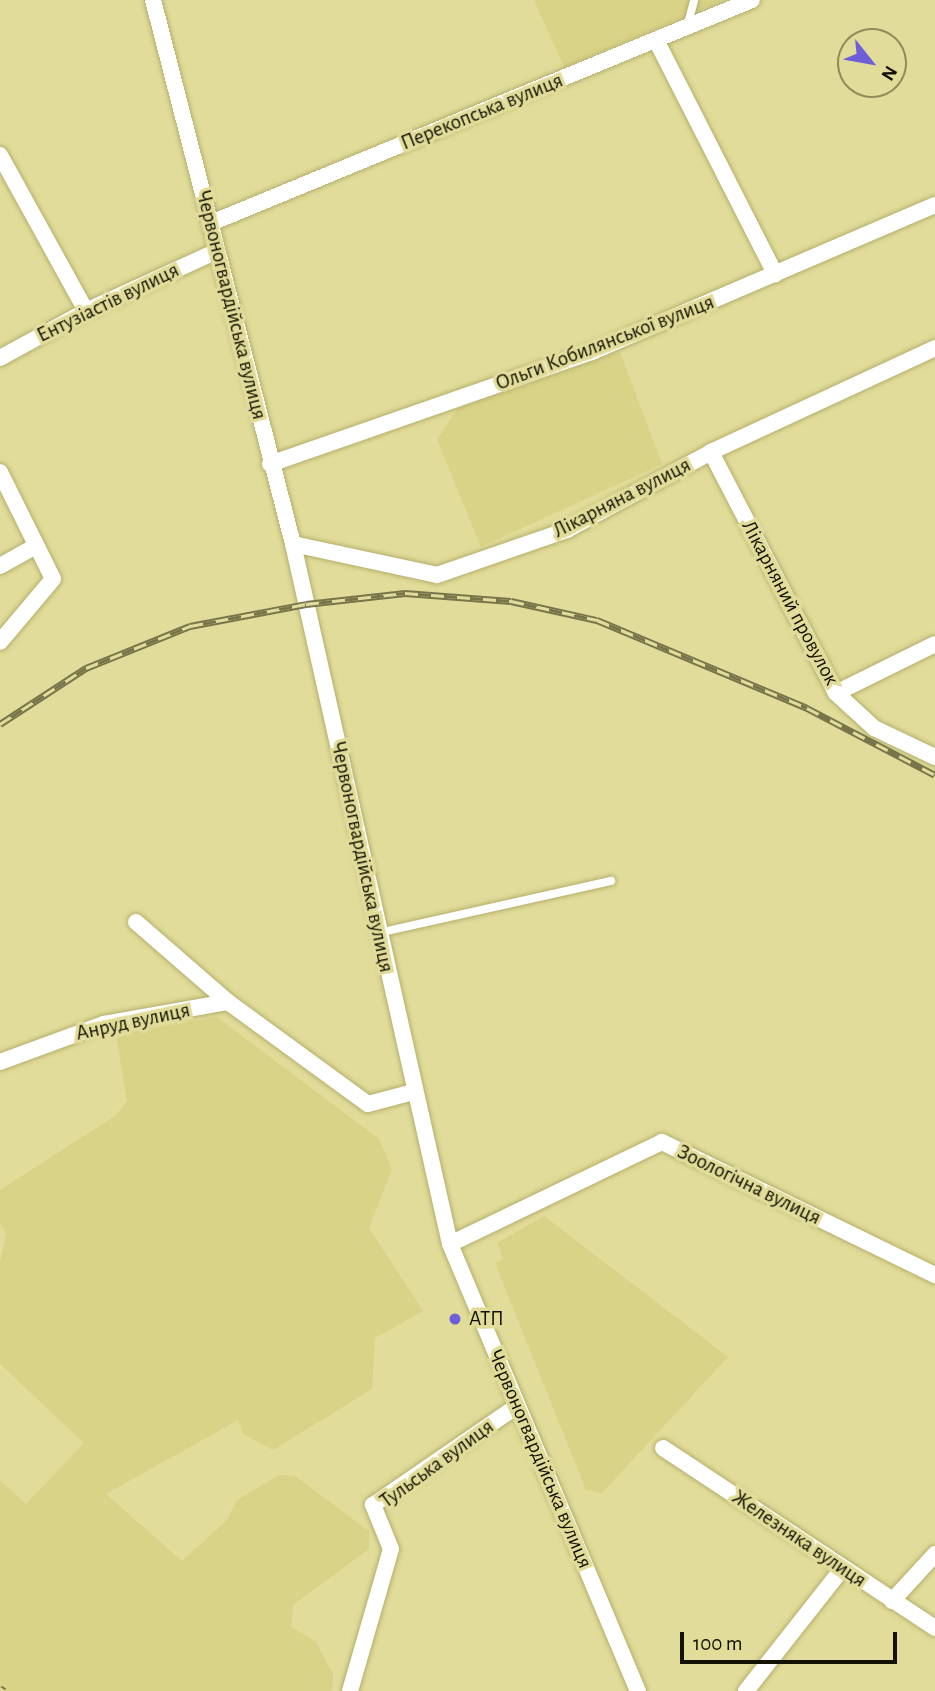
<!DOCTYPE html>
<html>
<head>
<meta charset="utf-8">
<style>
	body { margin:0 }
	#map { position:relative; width:935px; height:1691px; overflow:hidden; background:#e1dc99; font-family:"Alegreya Sans",sans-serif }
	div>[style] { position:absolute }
	.built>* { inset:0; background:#d9d387 }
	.roads { filter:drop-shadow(0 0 2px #b4af6d) drop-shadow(0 0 2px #b4af6d) }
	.service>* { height:8px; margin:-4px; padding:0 4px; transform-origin:4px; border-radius:4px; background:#fff }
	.minor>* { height:16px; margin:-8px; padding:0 8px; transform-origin:8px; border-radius:8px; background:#fff }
	.rail>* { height:7px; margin-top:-3.5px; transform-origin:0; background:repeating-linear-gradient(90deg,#e1dc99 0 13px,#79754b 0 26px); box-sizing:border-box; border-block:2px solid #79754b }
	.dots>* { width:19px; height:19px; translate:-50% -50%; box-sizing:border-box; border:4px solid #e1dc99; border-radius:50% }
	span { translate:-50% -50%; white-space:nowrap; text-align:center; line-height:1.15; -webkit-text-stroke:7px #e1dc99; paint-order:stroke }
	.street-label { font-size:21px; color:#131100 }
	.poi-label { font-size:21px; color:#131100 }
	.left { translate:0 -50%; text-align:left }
	.north { position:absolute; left:837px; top:28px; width:70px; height:70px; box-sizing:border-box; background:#e1dc99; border:2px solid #8f8b5c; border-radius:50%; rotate:121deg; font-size:19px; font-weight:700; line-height:28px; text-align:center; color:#131100 }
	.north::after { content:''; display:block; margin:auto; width:24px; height:32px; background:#6e5fd9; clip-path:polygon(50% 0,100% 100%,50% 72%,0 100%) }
	.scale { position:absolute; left:680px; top:1632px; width:217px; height:32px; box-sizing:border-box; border:4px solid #131100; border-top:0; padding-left:9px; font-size:21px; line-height:24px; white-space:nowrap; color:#131100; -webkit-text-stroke:5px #e1dc99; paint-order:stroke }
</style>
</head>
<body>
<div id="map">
	<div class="built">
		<div style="clip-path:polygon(534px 0,723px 0,564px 67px)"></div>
		<div style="clip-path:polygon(620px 352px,662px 464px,481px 547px,437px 440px,457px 409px)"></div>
		<div style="clip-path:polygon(217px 1017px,379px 1139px,392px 1169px,369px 1228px,423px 1311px,375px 1338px,372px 1389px,273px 1450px,243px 1434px,238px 1420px,106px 1494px,182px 1561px,226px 1521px,237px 1500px,279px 1475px,295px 1476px,369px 1531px,369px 1549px,293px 1605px,291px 1627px,315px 1641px,333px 1674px,332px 1691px,0 1691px,0 1480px,26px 1504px,84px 1443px,0 1364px,0 1263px,6px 1233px,0 1223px,0 1190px,115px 1116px,127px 1101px,116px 1035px)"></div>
		<div style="clip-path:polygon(544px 1216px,728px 1357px,602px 1493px,586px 1490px,495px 1263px,503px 1259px,497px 1243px)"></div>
	</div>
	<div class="roads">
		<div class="service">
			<div style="left:687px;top:27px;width:28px;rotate:-75deg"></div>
			<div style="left:378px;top:933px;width:239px;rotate:-12.6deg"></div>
		</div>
		<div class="minor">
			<div style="left:153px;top:0;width:562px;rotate:75.57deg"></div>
			<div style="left:293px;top:544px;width:717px;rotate:77.36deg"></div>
			<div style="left:450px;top:1244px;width:485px;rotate:67.2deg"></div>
			<div style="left:656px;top:40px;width:263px;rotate:63deg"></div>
			<div style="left:0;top:155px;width:178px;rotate:61.1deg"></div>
			<div style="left:211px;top:223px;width:585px;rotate:-22.4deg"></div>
			<div style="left:0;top:358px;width:98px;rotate:-28.7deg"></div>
			<div style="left:86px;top:311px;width:144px;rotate:-24.6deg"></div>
			<div style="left:711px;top:452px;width:271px;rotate:62.6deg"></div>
			<div style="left:836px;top:693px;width:110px;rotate:-26.3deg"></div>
			<div style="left:270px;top:464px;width:341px;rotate:-19.2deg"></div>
			<div style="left:592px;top:352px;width:373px;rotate:-23.2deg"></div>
			<div style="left:0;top:472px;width:119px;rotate:63.6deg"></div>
			<div style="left:53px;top:579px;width:82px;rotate:130.1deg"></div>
			<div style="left:293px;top:544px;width:147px;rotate:12.1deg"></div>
			<div style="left:437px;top:575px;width:138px;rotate:-19.1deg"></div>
			<div style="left:567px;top:530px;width:164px;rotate:-28.4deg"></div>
			<div style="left:711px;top:452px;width:247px;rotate:-24.9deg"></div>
			<div style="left:0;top:566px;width:41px;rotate:-29.1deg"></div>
			<div style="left:836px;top:693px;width:52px;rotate:42.6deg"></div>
			<div style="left:874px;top:728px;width:68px;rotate:25.4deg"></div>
			<div style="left:136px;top:922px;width:122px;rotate:41deg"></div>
			<div style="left:228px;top:1002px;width:173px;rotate:36.1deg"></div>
			<div style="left:368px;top:1104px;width:47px;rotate:-14.9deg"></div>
			<div style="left:0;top:1062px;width:111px;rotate:-20.1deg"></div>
			<div style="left:104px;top:1024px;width:126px;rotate:-10.1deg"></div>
			<div style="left:450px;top:1244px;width:235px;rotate:-25.7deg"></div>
			<div style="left:662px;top:1142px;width:304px;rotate:26deg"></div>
			<div style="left:663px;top:1448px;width:326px;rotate:33.5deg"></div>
			<div style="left:892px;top:1601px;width:64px;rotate:-47.5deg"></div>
			<div style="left:350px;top:1691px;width:148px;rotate:-73.9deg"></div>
			<div style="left:391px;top:1549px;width:48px;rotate:-112.2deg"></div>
			<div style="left:373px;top:1505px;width:175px;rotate:-34.5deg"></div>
			<div style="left:746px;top:1691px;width:155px;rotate:-51.8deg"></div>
		</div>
	</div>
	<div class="rail">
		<div style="left:0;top:724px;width:103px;rotate:-33.1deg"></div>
		<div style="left:86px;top:668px;width:112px;rotate:-22deg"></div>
		<div style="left:190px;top:626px;width:118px;rotate:-10.7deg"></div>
		<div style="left:306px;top:604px;width:100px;rotate:-6.3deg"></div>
		<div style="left:405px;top:593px;width:106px;rotate:4.3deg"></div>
		<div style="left:511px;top:601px;width:88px;rotate:12.5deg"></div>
		<div style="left:597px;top:620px;width:228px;rotate:22.7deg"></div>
		<div style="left:807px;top:708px;width:144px;rotate:27.6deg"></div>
		<div style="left:0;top:1688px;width:5px;rotate:37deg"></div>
	</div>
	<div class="dots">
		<div style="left:455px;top:1319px;background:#6e5fd9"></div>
	</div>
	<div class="street-label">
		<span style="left:482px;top:112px;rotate:-22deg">Перекопська вулиця</span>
		<span style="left:108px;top:303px;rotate:-26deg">Ентузіастів вулиця</span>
		<span style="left:231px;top:305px;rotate:76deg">Червоногвардійська вулиця</span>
		<span style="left:605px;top:343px;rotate:-21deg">Ольги Кобилянської вулиця</span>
		<span style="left:622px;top:498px;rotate:-27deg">Лікарняна вулиця</span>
		<span style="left:790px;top:603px;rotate:62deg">Лікарняний провулок</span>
		<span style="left:362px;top:857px;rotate:78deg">Червоногвардійська вулиця</span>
		<span style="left:133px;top:1022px;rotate:-12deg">Анруд вулиця</span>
		<span style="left:749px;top:1185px;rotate:26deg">Зоологічна вулиця</span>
		<span style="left:540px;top:1459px;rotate:67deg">Червоногвардійська вулиця</span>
		<span style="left:437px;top:1464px;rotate:-36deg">Тульська вулиця</span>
		<span style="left:799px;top:1539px;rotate:34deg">Железняка вулиця</span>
	</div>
	<div class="poi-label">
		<span class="left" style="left:469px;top:1319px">АТП</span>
	</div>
	<div class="north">N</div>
	<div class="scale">100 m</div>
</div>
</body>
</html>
